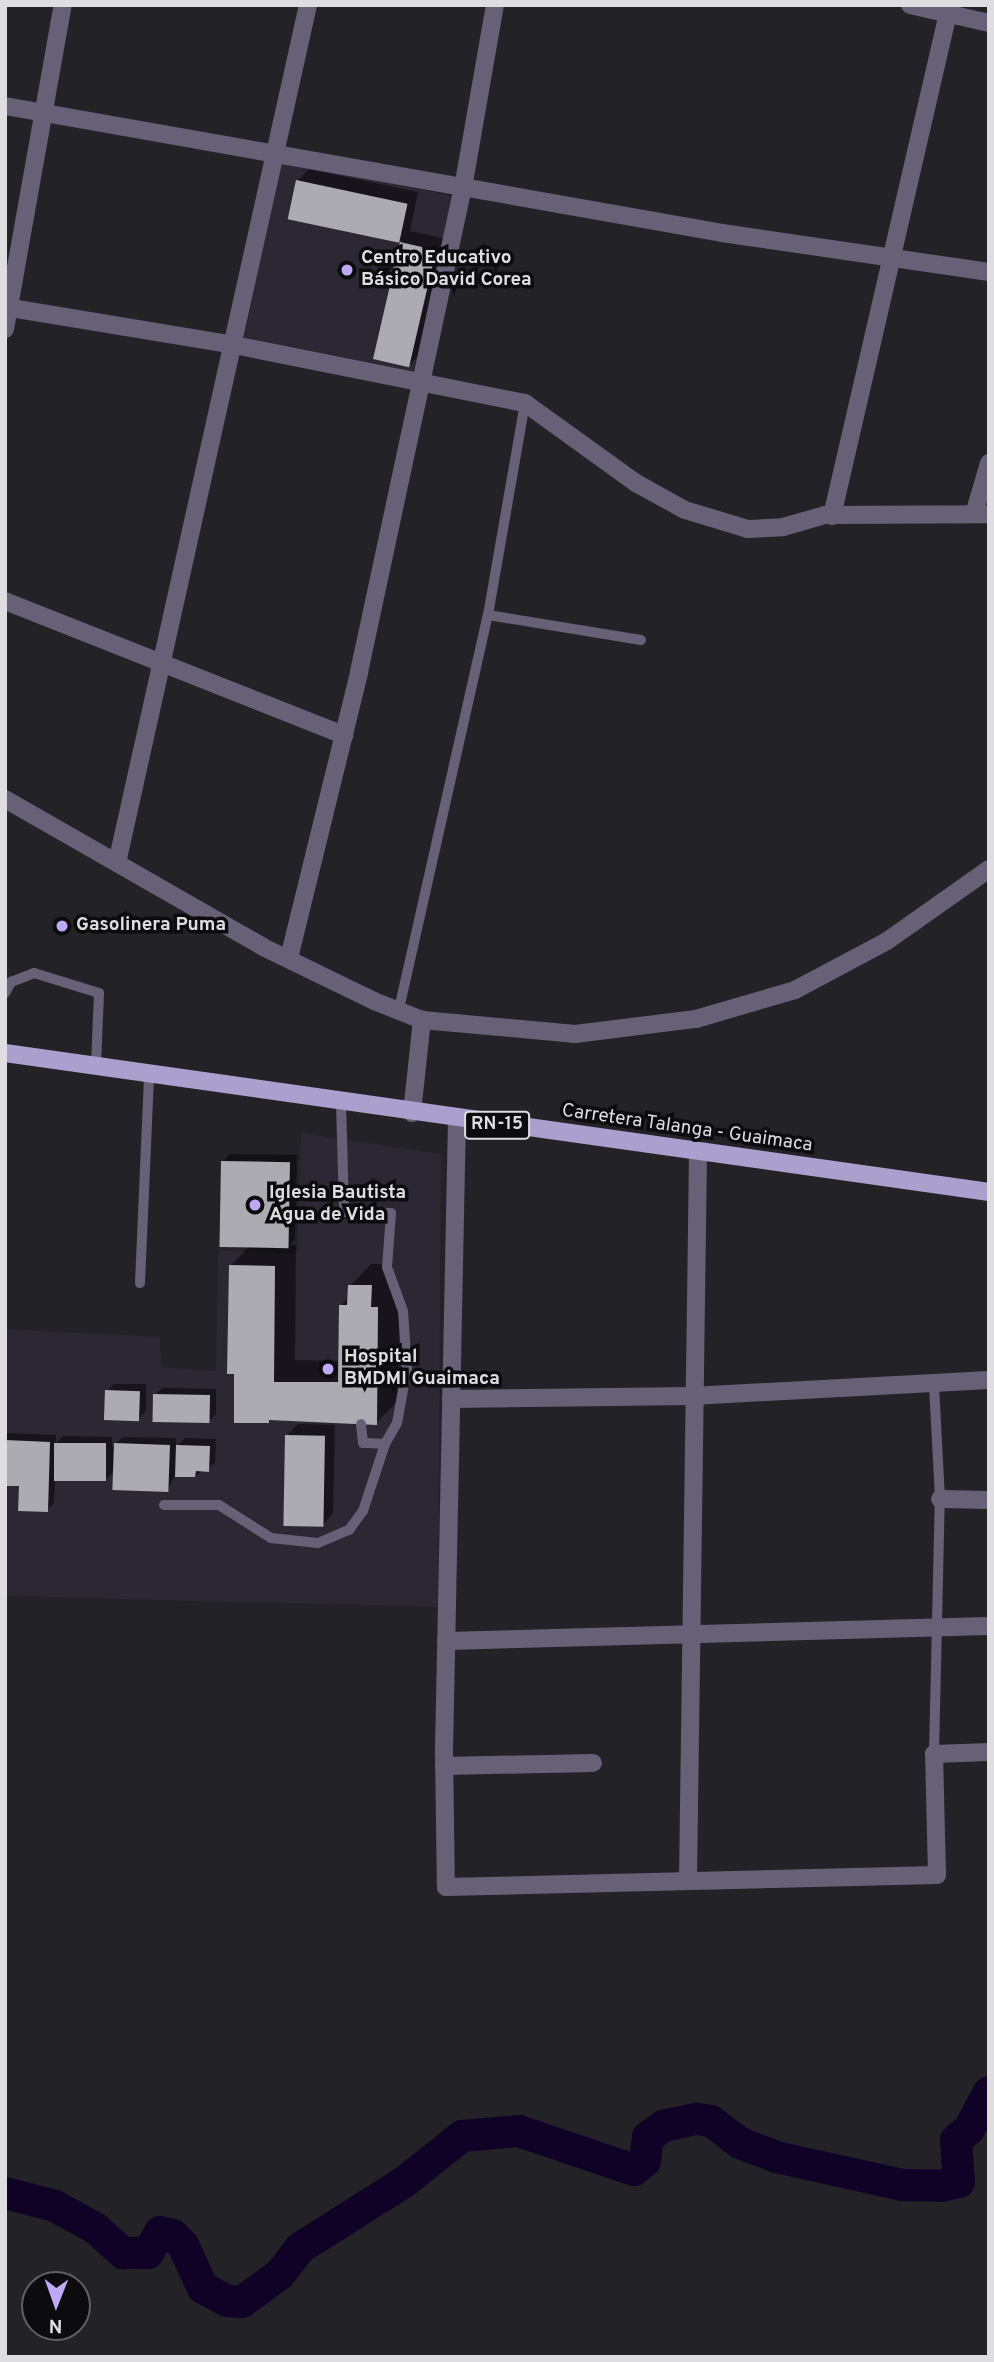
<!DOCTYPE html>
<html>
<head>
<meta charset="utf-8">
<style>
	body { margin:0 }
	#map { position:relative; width:994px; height:2362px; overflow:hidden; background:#232227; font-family:Overpass,sans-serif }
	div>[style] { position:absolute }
	.built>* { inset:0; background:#2b2833; transform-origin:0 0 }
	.shadow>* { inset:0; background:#0007 }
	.river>* { height:32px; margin:-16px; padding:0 16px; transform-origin:16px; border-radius:16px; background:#100127 }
	.building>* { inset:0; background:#acabb1; transform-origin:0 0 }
	.lane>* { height:10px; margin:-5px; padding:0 5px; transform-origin:5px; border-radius:5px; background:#666177 }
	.street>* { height:18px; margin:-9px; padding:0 9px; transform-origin:9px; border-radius:9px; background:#666177 }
	.primary>* { height:18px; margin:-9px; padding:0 9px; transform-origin:9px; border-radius:9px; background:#aa9fcd }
	.dots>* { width:19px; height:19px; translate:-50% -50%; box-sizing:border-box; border:4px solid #0c0c0e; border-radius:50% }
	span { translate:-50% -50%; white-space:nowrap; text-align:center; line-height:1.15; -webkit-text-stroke:7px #0c0c0e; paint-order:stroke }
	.shield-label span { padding:2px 5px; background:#0c0c0e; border:2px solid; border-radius:5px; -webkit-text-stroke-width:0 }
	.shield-label { font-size:18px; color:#dedee1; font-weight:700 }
	.poi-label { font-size:19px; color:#dedee1; font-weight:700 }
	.left { translate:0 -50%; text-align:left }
	.street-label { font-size:19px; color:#dedee1 }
	.frame { position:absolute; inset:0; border:7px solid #dedee1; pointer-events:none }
	.north { position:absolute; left:21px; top:2271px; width:70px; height:70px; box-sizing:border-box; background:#0c0c0e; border:2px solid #606062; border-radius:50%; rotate:181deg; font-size:19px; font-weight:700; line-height:28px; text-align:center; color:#dedee1 }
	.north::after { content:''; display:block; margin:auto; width:24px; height:32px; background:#bda9f5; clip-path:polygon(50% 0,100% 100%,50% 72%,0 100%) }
</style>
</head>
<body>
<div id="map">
	<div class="built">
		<div style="left:282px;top:160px;width:176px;height:188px;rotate:12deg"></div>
		<div style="clip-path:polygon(301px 1133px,441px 1154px,438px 1607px,5px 1596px,5px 1329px,160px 1337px,161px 1367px,216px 1371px,218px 1250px,297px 1254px)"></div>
	</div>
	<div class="shadow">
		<div style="clip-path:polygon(309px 169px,418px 192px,410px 231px,446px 239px,420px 354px,409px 365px,374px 357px,402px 241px,290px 218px,297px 181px)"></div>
		<div style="clip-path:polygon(230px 1154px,297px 1155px,295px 1239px,290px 1245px,296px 1245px,295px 1360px,340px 1361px,341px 1306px,349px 1297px,350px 1286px,371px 1264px,393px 1264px,393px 1286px,400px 1286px,398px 1401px,376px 1423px,272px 1418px,268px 1422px,236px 1372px,230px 1266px,250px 1246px,223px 1162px)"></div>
		<div style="clip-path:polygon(114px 1384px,146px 1384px,146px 1411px,139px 1418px,107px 1391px)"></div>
		<div style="clip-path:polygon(162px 1388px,216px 1389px,216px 1414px,209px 1421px,155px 1395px)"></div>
		<div style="clip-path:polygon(298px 1424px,335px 1425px,333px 1514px,322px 1525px,287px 1435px)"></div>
		<div style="clip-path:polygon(5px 1433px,56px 1435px,56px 1443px,63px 1436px,112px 1437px,112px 1447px,123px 1437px,176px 1438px,176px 1447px,185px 1438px,216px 1439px,215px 1463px,195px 1476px,175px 1475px,168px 1489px,115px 1470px,105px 1480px,55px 1479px,54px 1503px,47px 1510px,20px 1485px,5px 1484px)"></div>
	</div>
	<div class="river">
		<div style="left:5px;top:2193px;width:52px;rotate:14.6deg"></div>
		<div style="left:55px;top:2206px;width:46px;rotate:28.8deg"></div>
		<div style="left:95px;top:2228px;width:38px;rotate:42deg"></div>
		<div style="left:123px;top:2253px;width:25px"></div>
		<div style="left:148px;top:2253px;width:24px;rotate:-60deg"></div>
		<div style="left:160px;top:2232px;width:13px;rotate:13deg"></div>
		<div style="left:173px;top:2235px;width:14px;rotate:45deg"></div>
		<div style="left:183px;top:2245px;width:47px;rotate:65.1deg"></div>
		<div style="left:203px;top:2288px;width:27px;rotate:28deg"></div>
		<div style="left:227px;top:2301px;width:15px;rotate:4deg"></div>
		<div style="left:242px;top:2302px;width:47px;rotate:-36.4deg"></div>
		<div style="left:280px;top:2274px;width:33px;rotate:-52deg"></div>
		<div style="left:300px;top:2248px;width:122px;rotate:-32.3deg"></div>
		<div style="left:403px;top:2183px;width:75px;rotate:-38.5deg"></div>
		<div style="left:462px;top:2136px;width:57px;rotate:-5deg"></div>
		<div style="left:519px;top:2131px;width:121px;rotate:18.7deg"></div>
		<div style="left:634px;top:2170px;width:14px;rotate:-39deg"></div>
		<div style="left:645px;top:2161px;width:24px;rotate:-83deg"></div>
		<div style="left:648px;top:2137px;width:19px;rotate:-36deg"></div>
		<div style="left:663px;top:2126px;width:35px;rotate:-12deg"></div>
		<div style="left:697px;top:2119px;width:14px;rotate:8deg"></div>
		<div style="left:711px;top:2121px;width:36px;rotate:37deg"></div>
		<div style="left:740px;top:2143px;width:39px;rotate:21deg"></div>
		<div style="left:776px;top:2157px;width:129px;rotate:12.5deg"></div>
		<div style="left:902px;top:2185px;width:39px;rotate:1deg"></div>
		<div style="left:941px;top:2186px;width:18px;rotate:-13deg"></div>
		<div style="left:959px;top:2182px;width:42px;rotate:-94.1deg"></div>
		<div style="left:956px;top:2140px;width:17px;rotate:-40deg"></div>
		<div style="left:969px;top:2129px;width:42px;rotate:-61.6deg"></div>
	</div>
	<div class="building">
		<div style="left:296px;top:180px;width:114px;height:40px;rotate:12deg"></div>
		<div style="left:400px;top:242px;width:37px;height:120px;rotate:13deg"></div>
		<div style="left:221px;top:1161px;width:69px;height:86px;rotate:1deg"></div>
		<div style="clip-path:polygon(229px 1265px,275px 1266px,274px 1382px,338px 1382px,339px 1305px,347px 1305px,348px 1285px,372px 1285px,371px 1307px,378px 1307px,377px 1425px,269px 1420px,269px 1423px,234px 1423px,234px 1374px,227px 1374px)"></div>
		<div style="left:105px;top:1390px;width:35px;height:30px;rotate:2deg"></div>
		<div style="left:153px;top:1394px;width:57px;height:28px;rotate:1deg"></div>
		<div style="left:285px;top:1435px;width:40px;height:91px;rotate:1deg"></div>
		<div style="clip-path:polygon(5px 1440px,50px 1442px,48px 1512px,18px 1511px,19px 1486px,5px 1486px)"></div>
		<div style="left:54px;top:1443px;width:52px;height:38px"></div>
		<div style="left:114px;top:1443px;width:56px;height:47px;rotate:2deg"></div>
		<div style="clip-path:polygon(176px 1445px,210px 1446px,209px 1472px,196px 1471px,195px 1477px,175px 1477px)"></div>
	</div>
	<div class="lane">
		<div style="left:488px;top:615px;width:215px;rotate:-80.1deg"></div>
		<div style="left:5px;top:993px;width:13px;rotate:-61deg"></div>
		<div style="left:11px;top:982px;width:25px;rotate:-21deg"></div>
		<div style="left:34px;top:973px;width:68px;rotate:17.1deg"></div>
		<div style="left:99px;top:993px;width:73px;rotate:92.4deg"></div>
		<div style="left:399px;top:1009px;width:404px;rotate:-77.3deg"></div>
		<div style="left:488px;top:615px;width:155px;rotate:9.3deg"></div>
		<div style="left:341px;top:1102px;width:110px;rotate:88.4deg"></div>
		<div style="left:344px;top:1212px;width:47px;rotate:1.2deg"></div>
		<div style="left:391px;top:1213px;width:54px;rotate:94.2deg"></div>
		<div style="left:387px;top:1267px;width:47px;rotate:70deg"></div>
		<div style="left:403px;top:1311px;width:57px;rotate:86deg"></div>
		<div style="left:407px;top:1368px;width:56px;rotate:100.3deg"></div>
		<div style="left:397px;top:1423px;width:24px;rotate:120deg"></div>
		<div style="left:385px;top:1444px;width:22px;rotate:-177deg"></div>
		<div style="left:363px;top:1443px;width:19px;rotate:-96deg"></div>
		<div style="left:140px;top:1283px;width:209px;rotate:-87.5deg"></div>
		<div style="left:164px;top:1505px;width:55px"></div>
		<div style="left:219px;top:1505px;width:62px;rotate:32.4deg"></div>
		<div style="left:271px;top:1538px;width:47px;rotate:6.1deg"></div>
		<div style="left:318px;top:1543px;width:34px;rotate:-23deg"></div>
		<div style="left:349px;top:1530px;width:24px;rotate:-54deg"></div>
		<div style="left:363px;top:1511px;width:71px;rotate:-71.8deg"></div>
		<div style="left:934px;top:1754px;width:255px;rotate:-88.7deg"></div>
		<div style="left:940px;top:1499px;width:116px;rotate:-93deg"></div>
	</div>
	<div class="street">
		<div style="left:910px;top:5px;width:81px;rotate:12.8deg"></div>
		<div style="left:5px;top:106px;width:728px;rotate:10.04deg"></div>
		<div style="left:722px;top:233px;width:270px;rotate:8.3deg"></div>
		<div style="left:5px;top:307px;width:232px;rotate:9.4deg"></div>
		<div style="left:234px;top:345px;width:297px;rotate:11.3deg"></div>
		<div style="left:525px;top:403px;width:137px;rotate:35.8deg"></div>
		<div style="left:636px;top:483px;width:56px;rotate:28.9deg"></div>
		<div style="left:685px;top:510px;width:66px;rotate:16.8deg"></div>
		<div style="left:748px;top:529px;width:35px;rotate:-3deg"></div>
		<div style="left:783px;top:527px;width:44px;rotate:-15.9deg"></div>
		<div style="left:825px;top:515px;width:164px;rotate:-0.3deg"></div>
		<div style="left:5px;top:329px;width:329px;rotate:-79.9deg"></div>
		<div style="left:975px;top:511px;width:50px;rotate:-73.7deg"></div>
		<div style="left:832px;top:516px;width:516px;rotate:-77.01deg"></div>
		<div style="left:5px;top:601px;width:365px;rotate:21.6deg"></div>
		<div style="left:5px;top:799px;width:297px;rotate:29.8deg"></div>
		<div style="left:263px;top:947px;width:123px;rotate:25.9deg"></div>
		<div style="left:374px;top:1001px;width:52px;rotate:21.6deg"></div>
		<div style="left:422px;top:1020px;width:154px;rotate:5.2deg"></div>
		<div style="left:575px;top:1034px;width:122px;rotate:-7.1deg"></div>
		<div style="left:696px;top:1019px;width:103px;rotate:-16.3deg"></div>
		<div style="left:795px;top:990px;width:104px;rotate:-28deg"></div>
		<div style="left:887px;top:941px;width:125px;rotate:-35.2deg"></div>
		<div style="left:117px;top:863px;width:879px;rotate:-77.45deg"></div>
		<div style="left:289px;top:958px;width:294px;rotate:-76.2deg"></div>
		<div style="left:359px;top:672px;width:495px;rotate:-77.9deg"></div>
		<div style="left:463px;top:188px;width:186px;rotate:-80.1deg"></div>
		<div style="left:412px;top:1113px;width:94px;rotate:-83.9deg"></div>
		<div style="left:457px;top:1119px;width:631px;rotate:91.18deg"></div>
		<div style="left:444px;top:1750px;width:137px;rotate:89.2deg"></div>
		<div style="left:446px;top:1887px;width:491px;rotate:-1.4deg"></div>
		<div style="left:937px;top:1875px;width:121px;rotate:-91.4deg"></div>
		<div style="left:934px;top:1754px;width:55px;rotate:-2.1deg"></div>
		<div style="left:451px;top:1399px;width:241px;rotate:-0.7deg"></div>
		<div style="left:692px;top:1396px;width:297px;rotate:-3.1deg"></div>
		<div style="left:940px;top:1499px;width:49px;rotate:1.2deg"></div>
		<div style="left:446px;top:1641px;width:543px;rotate:-1.58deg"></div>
		<div style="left:444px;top:1766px;width:149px;rotate:-1.2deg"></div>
		<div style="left:688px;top:1880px;width:728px;rotate:-89.21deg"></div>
	</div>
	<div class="primary">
		<div style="left:5px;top:1053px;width:994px;rotate:8.04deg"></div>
	</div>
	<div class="dots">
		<div style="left:347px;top:270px;background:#bda9f5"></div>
		<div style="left:62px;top:926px;background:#bda9f5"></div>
		<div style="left:255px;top:1205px;background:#bda9f5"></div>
		<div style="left:328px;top:1369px;background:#bda9f5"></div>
	</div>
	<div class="shield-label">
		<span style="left:497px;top:1125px">RN-15</span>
	</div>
	<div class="poi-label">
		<span class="left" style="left:361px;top:270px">Centro Educativo<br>Básico David Corea</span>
		<span class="left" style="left:76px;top:926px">Gasolinera Puma</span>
		<span class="left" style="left:269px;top:1205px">Iglesia Bautista<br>Agua de Vida</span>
		<span class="left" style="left:344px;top:1369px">Hospital<br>BMDMI Guaimaca</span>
	</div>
	<div class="street-label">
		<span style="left:687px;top:1129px;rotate:8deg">Carretera Talanga - Guaimaca</span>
	</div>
	<div class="frame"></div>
	<div class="north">N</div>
</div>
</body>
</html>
